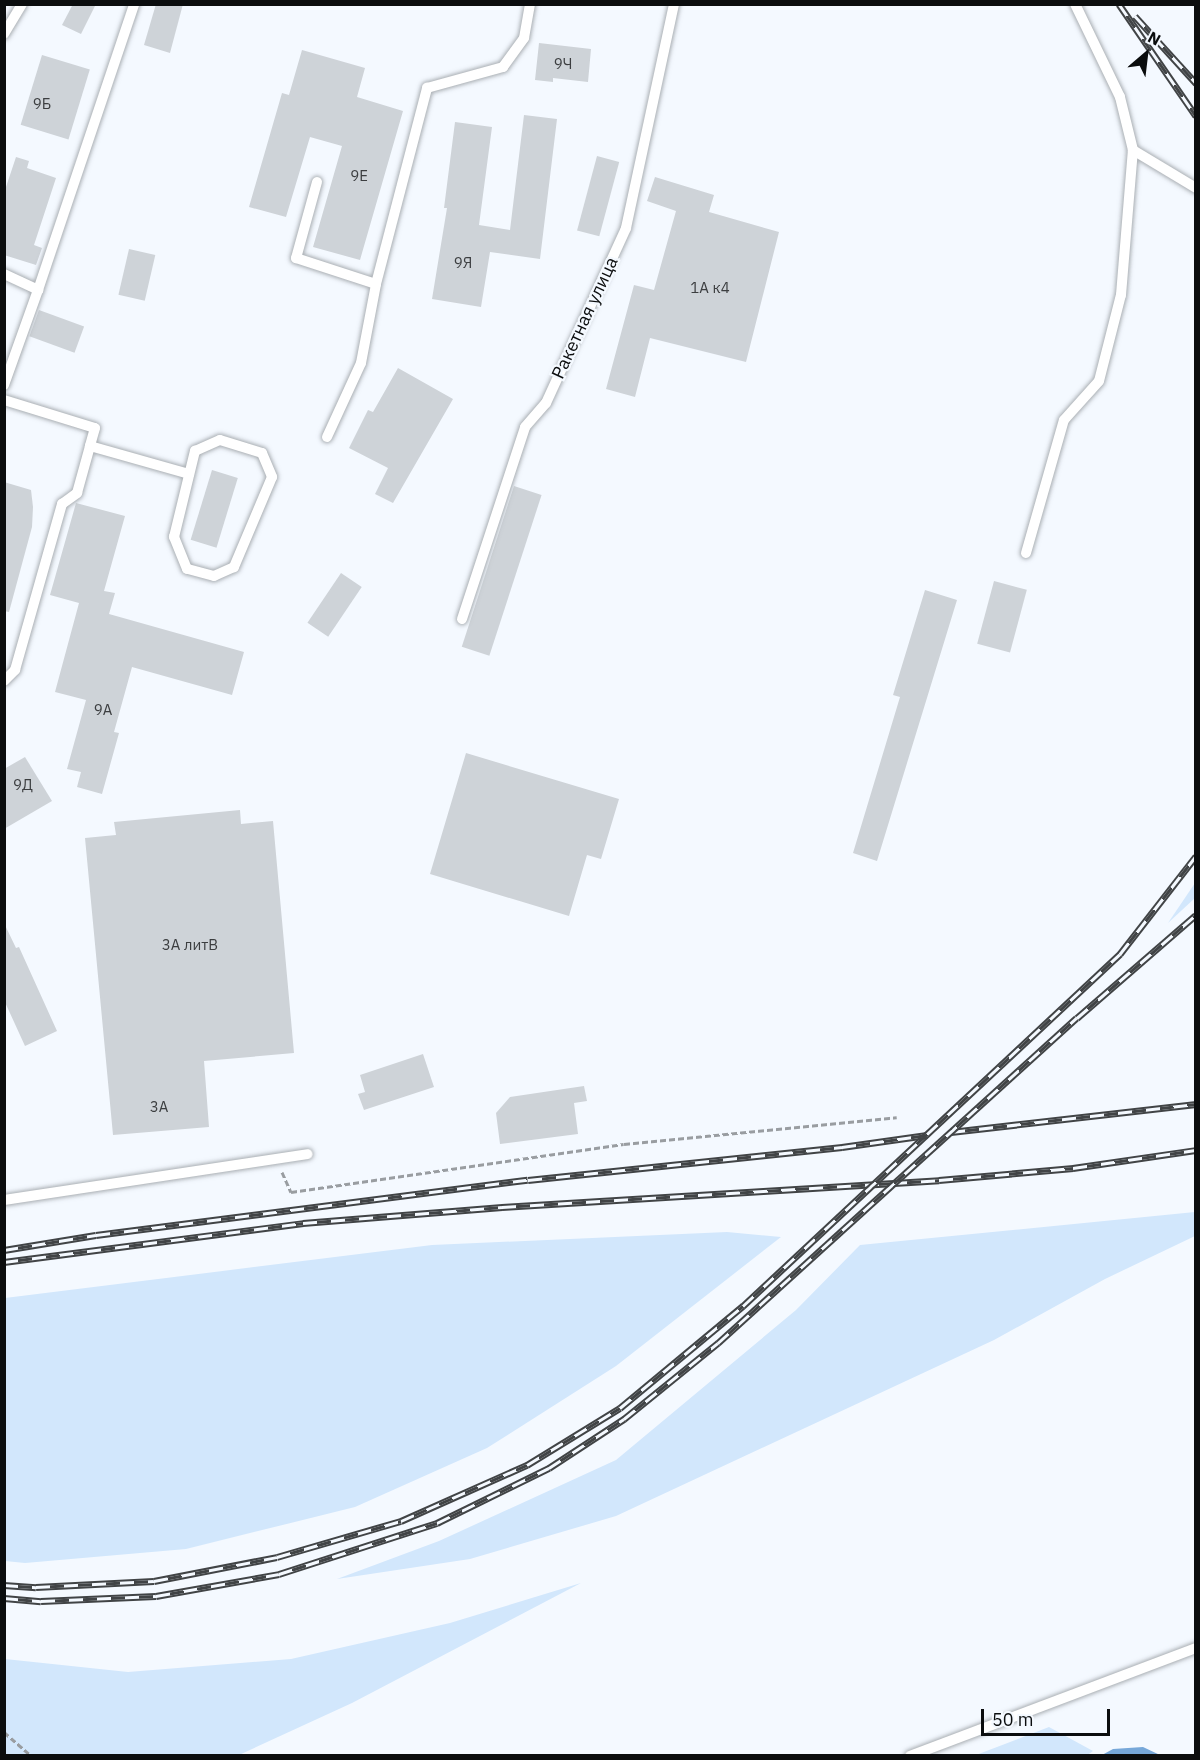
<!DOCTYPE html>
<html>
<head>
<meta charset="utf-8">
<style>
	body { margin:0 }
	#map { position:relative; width:1200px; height:1760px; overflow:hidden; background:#f4f9ff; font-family:"IBM Plex Sans",sans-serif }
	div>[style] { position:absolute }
	.green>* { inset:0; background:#d2e7fc }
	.water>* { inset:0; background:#77a8d9 }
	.building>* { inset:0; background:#ced3d8; transform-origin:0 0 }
	.path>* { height:3px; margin-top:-1.5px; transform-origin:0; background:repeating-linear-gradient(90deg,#999da1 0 6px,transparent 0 9px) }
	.roads { filter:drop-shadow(0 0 2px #aaafb4) drop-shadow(0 0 2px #aaafb4) }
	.lane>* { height:10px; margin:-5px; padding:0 5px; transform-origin:5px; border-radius:5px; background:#fff }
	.rail>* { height:7px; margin-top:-3.5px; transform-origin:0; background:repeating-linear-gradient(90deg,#f4f9ff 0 14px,#414446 0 28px); box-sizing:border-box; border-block:2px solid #414446 }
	span { translate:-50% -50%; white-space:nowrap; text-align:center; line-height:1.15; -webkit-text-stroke:4.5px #f4f9ff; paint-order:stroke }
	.number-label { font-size:15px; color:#3c3e40 }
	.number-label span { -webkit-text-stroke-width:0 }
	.street-label { font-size:18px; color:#0b0d0e }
	.frame { position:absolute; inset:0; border:6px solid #0b0d0e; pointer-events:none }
	.north { position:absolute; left:1116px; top:24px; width:60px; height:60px; -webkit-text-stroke:4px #f4f9ff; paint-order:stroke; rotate:28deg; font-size:16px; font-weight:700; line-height:24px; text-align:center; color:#0b0d0e }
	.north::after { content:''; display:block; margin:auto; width:21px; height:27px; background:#0b0d0e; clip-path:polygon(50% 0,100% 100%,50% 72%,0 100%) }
	.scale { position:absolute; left:981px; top:1709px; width:129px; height:27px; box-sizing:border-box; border:3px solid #0b0d0e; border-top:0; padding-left:8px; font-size:18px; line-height:21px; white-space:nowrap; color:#0b0d0e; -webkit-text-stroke:4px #f4f9ff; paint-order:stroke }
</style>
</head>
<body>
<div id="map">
	<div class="green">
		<div style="clip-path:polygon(1195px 883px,1195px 898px,1168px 923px)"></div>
		<div style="clip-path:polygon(1195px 1212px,1195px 1236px,1105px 1279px,994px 1340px,616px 1516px,470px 1559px,337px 1579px,439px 1541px,616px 1460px,796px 1310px,860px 1245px)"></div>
		<div style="clip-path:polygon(727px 1232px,781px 1237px,616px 1366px,487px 1448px,355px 1507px,186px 1549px,25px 1563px,5px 1561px,5px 1298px,432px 1245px)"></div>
		<div style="clip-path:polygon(581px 1583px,352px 1703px,239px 1755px,5px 1755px,5px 1659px,128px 1672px,291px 1659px,450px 1623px)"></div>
		<div style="clip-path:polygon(1049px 1727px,1093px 1751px,1086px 1756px,976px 1755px)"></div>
	</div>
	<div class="water">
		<div style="clip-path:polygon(1143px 1747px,1160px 1755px,1102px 1755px,1113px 1749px)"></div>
	</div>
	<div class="building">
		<div style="clip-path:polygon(73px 4px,96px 4px,81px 34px,62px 25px)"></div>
		<div style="clip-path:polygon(156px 4px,183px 4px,170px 53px,144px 45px)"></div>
		<div style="clip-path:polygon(539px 43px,591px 49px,588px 82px,553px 78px,553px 82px,535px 80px)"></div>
		<div style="clip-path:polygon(302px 50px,365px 68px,357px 97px,403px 111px,360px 260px,313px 247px,342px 146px,310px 137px,286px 217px,249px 207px,282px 93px,289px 95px)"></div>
		<div style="left:42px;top:55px;width:50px;height:73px;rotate:17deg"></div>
		<div style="clip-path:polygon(524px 115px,557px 119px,540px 259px,490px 252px,481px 307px,432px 299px,447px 208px,444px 208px,455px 122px,492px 127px,479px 225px,510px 230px)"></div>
		<div style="left:597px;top:156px;width:23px;height:77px;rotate:15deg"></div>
		<div style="clip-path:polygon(16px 157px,29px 161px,27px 168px,56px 178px,34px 245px,42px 248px,36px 265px,4px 255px,4px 193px)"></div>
		<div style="clip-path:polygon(655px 177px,714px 195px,709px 212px,779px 232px,746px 362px,650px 338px,635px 397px,606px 389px,634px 285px,654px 290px,676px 211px,647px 201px)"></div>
		<div style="left:129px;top:249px;width:27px;height:47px;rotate:13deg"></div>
		<div style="left:39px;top:310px;width:48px;height:28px;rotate:20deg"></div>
		<div style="clip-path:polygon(398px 368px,453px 399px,393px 503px,375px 494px,388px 468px,349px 448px,368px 410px,373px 412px)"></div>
		<div style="left:212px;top:470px;width:27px;height:73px;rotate:17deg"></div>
		<div style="clip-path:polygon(4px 482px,31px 490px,33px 507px,32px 527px,9px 612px,4px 611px)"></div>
		<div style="left:514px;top:486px;width:29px;height:169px;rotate:18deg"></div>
		<div style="clip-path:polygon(76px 503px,125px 516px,104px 591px,115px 593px,109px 614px,244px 652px,232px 695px,132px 667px,114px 732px,119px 733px,102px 794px,77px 787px,81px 772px,67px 769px,86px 700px,55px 692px,79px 603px,50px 595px)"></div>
		<div style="left:341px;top:573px;width:25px;height:60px;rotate:34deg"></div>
		<div style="left:994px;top:581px;width:34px;height:65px;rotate:15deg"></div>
		<div style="clip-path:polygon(925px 590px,957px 600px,877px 861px,853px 853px,900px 697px,893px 695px)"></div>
		<div style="clip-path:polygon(466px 753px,619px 799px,601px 859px,587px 855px,569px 916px,430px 874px)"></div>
		<div style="clip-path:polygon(25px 757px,52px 801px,4px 829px,4px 769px)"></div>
		<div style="clip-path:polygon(240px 810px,241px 824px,273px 821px,294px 1053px,204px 1061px,209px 1127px,113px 1135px,85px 838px,116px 835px,114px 822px)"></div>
		<div style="clip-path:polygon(4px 923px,16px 948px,19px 947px,57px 1031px,25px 1046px,4px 1000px)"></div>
		<div style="clip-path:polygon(423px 1054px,434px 1087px,364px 1110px,358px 1094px,365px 1092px,360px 1075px)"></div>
		<div style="clip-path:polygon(584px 1086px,587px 1101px,574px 1103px,578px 1134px,500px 1144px,496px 1113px,510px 1097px)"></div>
	</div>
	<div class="path">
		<div style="left:282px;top:1172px;width:22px;rotate:66deg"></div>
		<div style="left:291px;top:1192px;width:336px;rotate:-8.2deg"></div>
		<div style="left:624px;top:1144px;width:274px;rotate:-5.6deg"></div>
		<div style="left:4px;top:1732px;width:37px;rotate:41deg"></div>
	</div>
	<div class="roads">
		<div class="lane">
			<div style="left:4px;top:34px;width:35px;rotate:-59deg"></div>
			<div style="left:1133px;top:150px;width:74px;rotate:31.1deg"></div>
			<div style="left:317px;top:182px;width:79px;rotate:105.4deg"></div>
			<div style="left:296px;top:258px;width:84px;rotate:18deg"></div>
			<div style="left:4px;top:274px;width:38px;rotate:25deg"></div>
			<div style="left:38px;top:290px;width:101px;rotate:109.7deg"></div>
			<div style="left:38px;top:290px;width:302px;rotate:-71.4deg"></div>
			<div style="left:4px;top:400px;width:95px;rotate:17.1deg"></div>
			<div style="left:95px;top:428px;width:19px;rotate:106deg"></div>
			<div style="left:90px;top:446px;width:103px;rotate:15.8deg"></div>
			<div style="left:327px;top:437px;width:81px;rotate:-65.3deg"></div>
			<div style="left:361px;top:363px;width:80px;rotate:-79.2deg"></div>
			<div style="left:376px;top:284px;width:203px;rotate:-75.4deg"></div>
			<div style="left:427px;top:88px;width:79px;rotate:-15.4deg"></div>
			<div style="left:503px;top:67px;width:36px;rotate:-54deg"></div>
			<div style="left:524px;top:38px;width:35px;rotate:-80deg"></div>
			<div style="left:220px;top:440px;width:44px;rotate:17.2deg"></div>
			<div style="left:262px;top:453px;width:26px;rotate:67deg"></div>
			<div style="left:272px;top:477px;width:98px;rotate:112.9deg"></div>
			<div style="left:234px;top:567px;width:22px;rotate:156deg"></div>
			<div style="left:214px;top:576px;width:28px;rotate:-165deg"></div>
			<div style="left:187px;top:569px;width:35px;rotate:-112deg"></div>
			<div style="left:174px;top:537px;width:89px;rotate:-76.3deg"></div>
			<div style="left:195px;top:451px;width:27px;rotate:-24deg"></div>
			<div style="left:1026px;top:553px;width:138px;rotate:-74.1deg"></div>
			<div style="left:1064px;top:420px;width:52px;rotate:-48.1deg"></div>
			<div style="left:1099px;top:381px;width:89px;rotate:-75.7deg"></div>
			<div style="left:1121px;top:295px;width:145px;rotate:-85.3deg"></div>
			<div style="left:1133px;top:150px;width:55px;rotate:-103.8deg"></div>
			<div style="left:1120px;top:97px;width:103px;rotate:-115.8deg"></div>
			<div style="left:462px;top:619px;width:202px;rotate:-71.8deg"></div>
			<div style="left:525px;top:427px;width:32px;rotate:-49deg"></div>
			<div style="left:546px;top:403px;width:192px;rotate:-65.4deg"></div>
			<div style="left:626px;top:228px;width:229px;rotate:-77.9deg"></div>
			<div style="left:4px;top:681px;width:16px;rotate:-45deg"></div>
			<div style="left:15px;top:670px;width:173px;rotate:-74.2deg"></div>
			<div style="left:62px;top:504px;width:19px;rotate:-36deg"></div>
			<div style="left:77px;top:493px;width:49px;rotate:-74.5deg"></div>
			<div style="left:4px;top:1200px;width:307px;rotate:-8.6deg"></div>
			<div style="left:910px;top:1756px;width:306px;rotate:-20.7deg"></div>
		</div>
	</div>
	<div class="rail">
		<div style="left:1119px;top:4px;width:136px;rotate:55.5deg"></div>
		<div style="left:1135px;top:16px;width:91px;rotate:47.7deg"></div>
		<div style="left:951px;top:1132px;width:247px;rotate:-6.5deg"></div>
		<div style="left:4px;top:1250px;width:93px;rotate:-9.3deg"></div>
		<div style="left:96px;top:1235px;width:435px;rotate:-7.3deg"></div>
		<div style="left:528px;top:1180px;width:316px;rotate:-6deg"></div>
		<div style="left:842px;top:1147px;width:86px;rotate:-8deg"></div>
		<div style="left:4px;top:1262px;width:302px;rotate:-7.4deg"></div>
		<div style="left:303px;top:1223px;width:200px;rotate:-4.6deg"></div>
		<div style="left:502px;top:1207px;width:438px;rotate:-3.5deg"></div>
		<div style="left:939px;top:1180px;width:135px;rotate:-5.1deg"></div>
		<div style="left:1073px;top:1168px;width:124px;rotate:-8.3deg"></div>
		<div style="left:4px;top:1585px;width:32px;rotate:4deg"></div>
		<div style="left:36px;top:1587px;width:118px;rotate:-2.9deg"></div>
		<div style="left:154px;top:1581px;width:125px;rotate:-11deg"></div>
		<div style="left:277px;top:1557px;width:129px;rotate:-16.2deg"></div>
		<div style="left:401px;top:1521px;width:138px;rotate:-24deg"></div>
		<div style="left:527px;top:1465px;width:109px;rotate:-31.5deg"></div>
		<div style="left:620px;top:1408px;width:160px;rotate:-39.7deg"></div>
		<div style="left:743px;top:1306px;width:516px;rotate:-43.04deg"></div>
		<div style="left:1120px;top:954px;width:124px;rotate:-52.2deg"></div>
		<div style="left:4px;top:1598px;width:37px;rotate:5deg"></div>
		<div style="left:41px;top:1601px;width:115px;rotate:-2.5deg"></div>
		<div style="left:156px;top:1596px;width:125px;rotate:-10.1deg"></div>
		<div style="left:279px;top:1574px;width:166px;rotate:-17.9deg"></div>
		<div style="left:437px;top:1523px;width:125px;rotate:-26.2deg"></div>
		<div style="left:549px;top:1468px;width:90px;rotate:-33.2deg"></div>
		<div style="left:624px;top:1419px;width:121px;rotate:-39deg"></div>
		<div style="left:718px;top:1343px;width:484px;rotate:-42.2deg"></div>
		<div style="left:1077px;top:1018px;width:157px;rotate:-40.9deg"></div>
	</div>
	<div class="number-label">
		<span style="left:563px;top:64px">9Ч</span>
		<span style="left:42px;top:104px">9Б</span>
		<span style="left:359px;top:176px">9Е</span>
		<span style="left:463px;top:263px">9Я</span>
		<span style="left:710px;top:288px">1А к4</span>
		<span style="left:103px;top:710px">9А</span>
		<span style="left:23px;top:785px">9Д</span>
		<span style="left:190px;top:945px">3А литВ</span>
		<span style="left:159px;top:1107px">3А</span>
	</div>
	<div class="street-label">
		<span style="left:585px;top:318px;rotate:-65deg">Ракетная улица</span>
	</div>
	<div class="frame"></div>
	<div class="north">N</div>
	<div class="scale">50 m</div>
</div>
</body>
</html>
